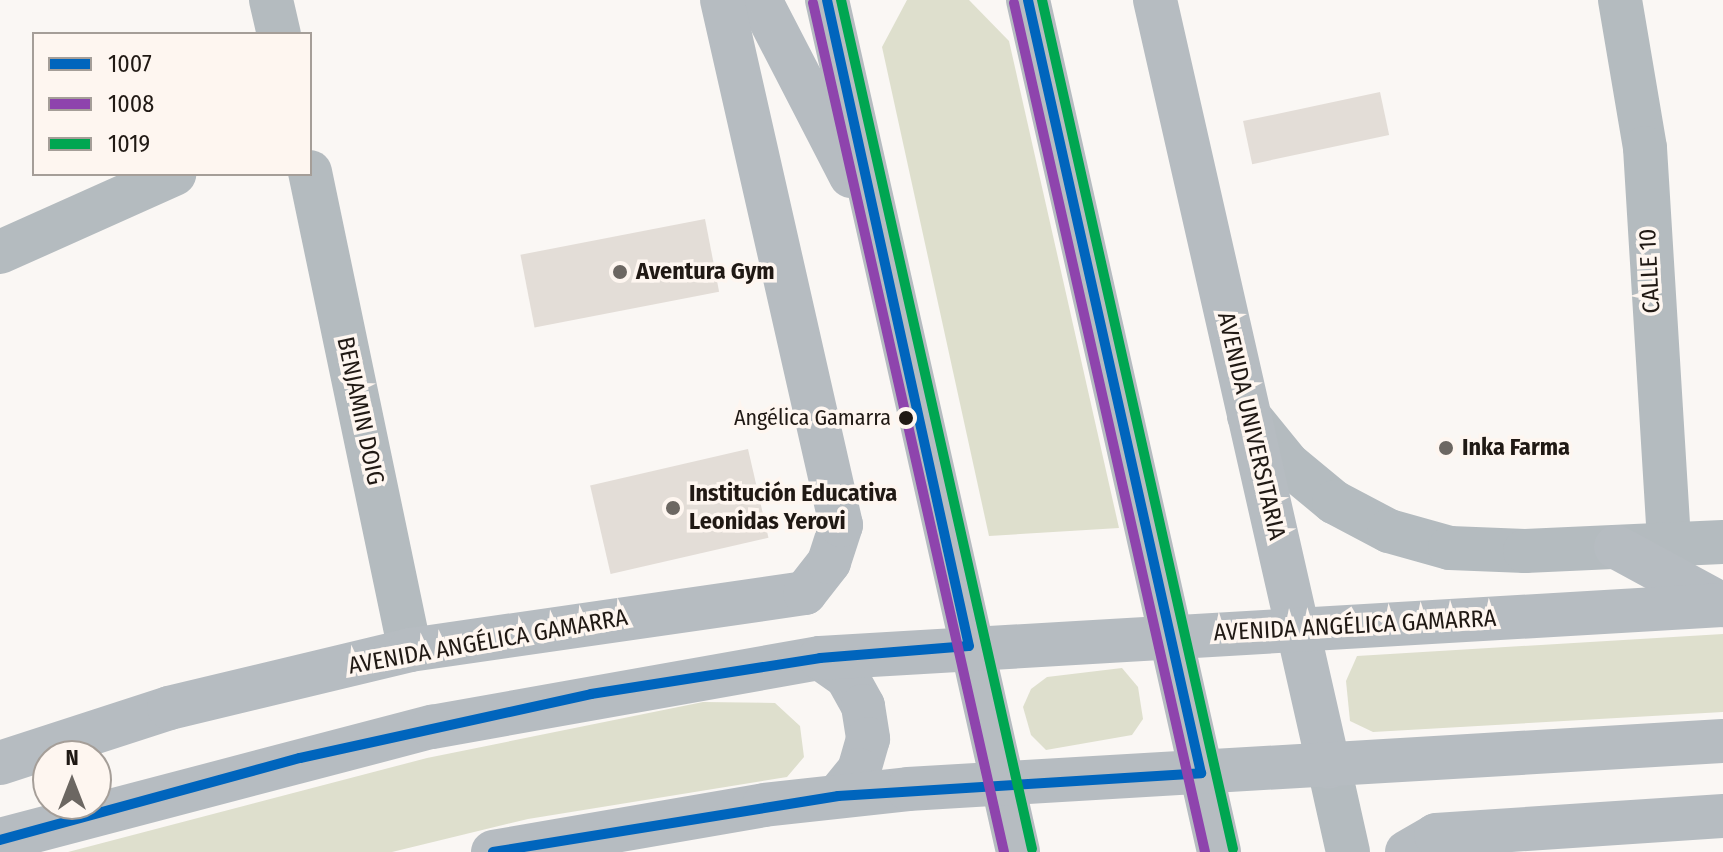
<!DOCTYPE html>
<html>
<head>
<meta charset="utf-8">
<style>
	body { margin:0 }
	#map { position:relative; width:1723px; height:852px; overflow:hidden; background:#faf7f4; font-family:"Fira Sans Condensed",sans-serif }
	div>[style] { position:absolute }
	.green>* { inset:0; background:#dedfcd }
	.building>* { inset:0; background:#e3ddd7; transform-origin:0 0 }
	.minor>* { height:44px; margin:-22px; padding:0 22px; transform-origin:22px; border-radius:22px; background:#b4bbbf }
	.major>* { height:44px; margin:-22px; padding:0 22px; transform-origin:22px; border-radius:22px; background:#b6bcc1 }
	.bus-1>* { height:10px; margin:-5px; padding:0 5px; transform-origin:5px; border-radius:5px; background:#0065bd }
	.bus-2>* { height:10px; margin:-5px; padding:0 5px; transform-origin:5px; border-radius:5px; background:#8e44ad }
	.bus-3>* { height:10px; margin:-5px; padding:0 5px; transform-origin:5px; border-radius:5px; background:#00a651 }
	.dots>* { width:22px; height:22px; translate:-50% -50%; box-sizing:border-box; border:4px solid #fef6f0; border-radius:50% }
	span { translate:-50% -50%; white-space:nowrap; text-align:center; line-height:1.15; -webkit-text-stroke:7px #fef6f0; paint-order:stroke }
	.bus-label { font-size:22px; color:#201914 }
	.right { translate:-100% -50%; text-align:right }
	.street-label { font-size:24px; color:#201914 }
	.poi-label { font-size:24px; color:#201914; font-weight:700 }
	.left { translate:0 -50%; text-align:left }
	.legend { position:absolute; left:32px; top:32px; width:280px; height:144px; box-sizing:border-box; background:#fef6f0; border:2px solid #a59e98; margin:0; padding:10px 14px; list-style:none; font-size:24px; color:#201914 }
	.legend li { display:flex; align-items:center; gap:16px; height:40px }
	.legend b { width:40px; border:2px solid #a59e98 }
	.north { position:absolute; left:32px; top:740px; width:80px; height:80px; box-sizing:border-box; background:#fef6f0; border:2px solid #a59e98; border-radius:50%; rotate:0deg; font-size:22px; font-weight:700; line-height:32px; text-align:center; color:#201914 }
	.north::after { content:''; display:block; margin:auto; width:28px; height:36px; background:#6c6762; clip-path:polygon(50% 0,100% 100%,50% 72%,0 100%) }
</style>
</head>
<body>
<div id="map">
	<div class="green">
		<div style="clip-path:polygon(907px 0,969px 0,1009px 41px,1119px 528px,989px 536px,882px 47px)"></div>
		<div style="clip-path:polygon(1723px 634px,1723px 712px,1373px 732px,1350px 721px,1346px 681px,1357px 656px)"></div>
		<div style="clip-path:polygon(1122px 668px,1138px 687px,1143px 719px,1132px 735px,1046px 750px,1031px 735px,1023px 707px,1031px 689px,1047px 677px)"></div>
		<div style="clip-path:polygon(703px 702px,775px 703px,800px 726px,804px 757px,787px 777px,528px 819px,392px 852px,68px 852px,427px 758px)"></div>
	</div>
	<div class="building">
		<div style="left:1380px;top:92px;width:44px;height:140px;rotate:78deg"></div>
		<div style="left:705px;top:219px;width:74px;height:188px;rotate:79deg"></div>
		<div style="left:748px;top:449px;width:91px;height:162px;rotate:77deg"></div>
	</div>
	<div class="minor">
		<div style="left:271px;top:0;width:35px;rotate:77deg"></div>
		<div style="left:1620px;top:0;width:150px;rotate:80.4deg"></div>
		<div style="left:1645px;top:148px;width:397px;rotate:86.5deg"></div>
		<div style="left:310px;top:172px;width:488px;rotate:78.2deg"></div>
		<div style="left:0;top:252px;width:191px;rotate:-24.1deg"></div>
		<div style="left:1249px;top:416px;width:62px;rotate:50.9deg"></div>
		<div style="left:1288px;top:464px;width:60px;rotate:39.6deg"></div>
		<div style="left:1334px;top:502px;width:62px;rotate:27.8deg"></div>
		<div style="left:1389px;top:531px;width:63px;rotate:15.6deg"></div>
		<div style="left:1450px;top:548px;width:75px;rotate:2.3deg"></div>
		<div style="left:1525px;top:551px;width:198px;rotate:-2.6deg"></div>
		<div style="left:1329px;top:767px;width:87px;rotate:77.4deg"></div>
	</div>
	<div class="major">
		<div style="left:760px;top:0;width:198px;rotate:62.7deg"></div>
		<div style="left:827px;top:0;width:873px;rotate:77.36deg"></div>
		<div style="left:1028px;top:0;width:873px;rotate:77.36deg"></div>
		<div style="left:1155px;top:0;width:786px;rotate:77.22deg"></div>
		<div style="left:1616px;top:547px;width:122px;rotate:28.5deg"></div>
		<div style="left:820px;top:658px;width:33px;rotate:35deg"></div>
		<div style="left:847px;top:677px;width:33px;rotate:61deg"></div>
		<div style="left:863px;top:706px;width:33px;rotate:81deg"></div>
		<div style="left:868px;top:739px;width:32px;rotate:106deg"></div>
		<div style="left:859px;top:770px;width:33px;rotate:129deg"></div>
		<div style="left:0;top:763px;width:178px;rotate:-18deg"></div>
		<div style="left:169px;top:708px;width:248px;rotate:-13.5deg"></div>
		<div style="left:410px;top:650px;width:399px;rotate:-8.2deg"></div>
		<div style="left:805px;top:593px;width:39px;rotate:-52deg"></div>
		<div style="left:829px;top:562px;width:39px;rotate:-72deg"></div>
		<div style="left:841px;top:525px;width:538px;rotate:-102.77deg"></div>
		<div style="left:0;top:840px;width:447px;rotate:-14.7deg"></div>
		<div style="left:432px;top:727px;width:394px;rotate:-10.1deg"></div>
		<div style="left:820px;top:658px;width:905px;rotate:-3.36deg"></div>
		<div style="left:493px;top:852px;width:275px;rotate:-9.8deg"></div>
		<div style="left:764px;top:805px;width:145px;rotate:-6.3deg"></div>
		<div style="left:908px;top:789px;width:816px;rotate:-3.37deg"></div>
		<div style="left:1407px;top:852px;width:34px;rotate:-30deg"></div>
		<div style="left:1436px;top:835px;width:288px;rotate:-3.8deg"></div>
	</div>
	<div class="bus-1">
		<div style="left:0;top:840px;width:311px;rotate:-15.3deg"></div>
		<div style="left:300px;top:758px;width:298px;rotate:-12.4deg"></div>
		<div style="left:591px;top:694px;width:232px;rotate:-8.9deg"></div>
		<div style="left:820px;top:658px;width:149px;rotate:-4.6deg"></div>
		<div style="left:969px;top:646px;width:661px;rotate:-102.4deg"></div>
		<div style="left:493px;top:852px;width:350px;rotate:-9.2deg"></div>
		<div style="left:838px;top:796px;width:364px;rotate:-3.6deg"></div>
		<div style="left:1201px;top:773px;width:792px;rotate:-102.62deg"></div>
	</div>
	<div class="bus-2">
		<div style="left:813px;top:3px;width:870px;rotate:77.32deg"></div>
		<div style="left:1014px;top:3px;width:870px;rotate:77.32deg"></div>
	</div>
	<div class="bus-3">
		<div style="left:841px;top:0;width:870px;rotate:77.32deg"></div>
		<div style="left:1042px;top:0;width:870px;rotate:77.32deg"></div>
	</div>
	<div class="dots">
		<div style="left:620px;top:272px;background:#6c6762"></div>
		<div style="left:906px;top:418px;background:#201914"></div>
		<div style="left:1446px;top:448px;background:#6c6762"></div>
		<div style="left:673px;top:508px;background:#6c6762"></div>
	</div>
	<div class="bus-label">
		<span class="right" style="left:891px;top:418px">Angélica Gamarra</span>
	</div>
	<div class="street-label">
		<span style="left:1650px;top:271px;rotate:-93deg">CALLE 10</span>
		<span style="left:360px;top:411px;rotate:78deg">BENJAMIN DOIG</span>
		<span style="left:1251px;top:426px;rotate:77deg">AVENIDA UNIVERSITARIA</span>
		<span style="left:1355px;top:626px;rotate:-3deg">AVENIDA ANGÉLICA GAMARRA</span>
		<span style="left:488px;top:642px;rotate:-10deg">AVENIDA ANGÉLICA GAMARRA</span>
	</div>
	<div class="poi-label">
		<span class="left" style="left:636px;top:272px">Aventura Gym</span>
		<span class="left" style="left:1462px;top:448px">Inka Farma</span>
		<span class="left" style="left:689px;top:508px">Institución Educativa<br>Leonidas Yerovi</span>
	</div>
	<ul class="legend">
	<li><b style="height:10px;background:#0065bd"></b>1007</li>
	<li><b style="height:10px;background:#8e44ad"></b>1008</li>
	<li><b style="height:10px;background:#00a651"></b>1019</li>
	</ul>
	<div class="north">N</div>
</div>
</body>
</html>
